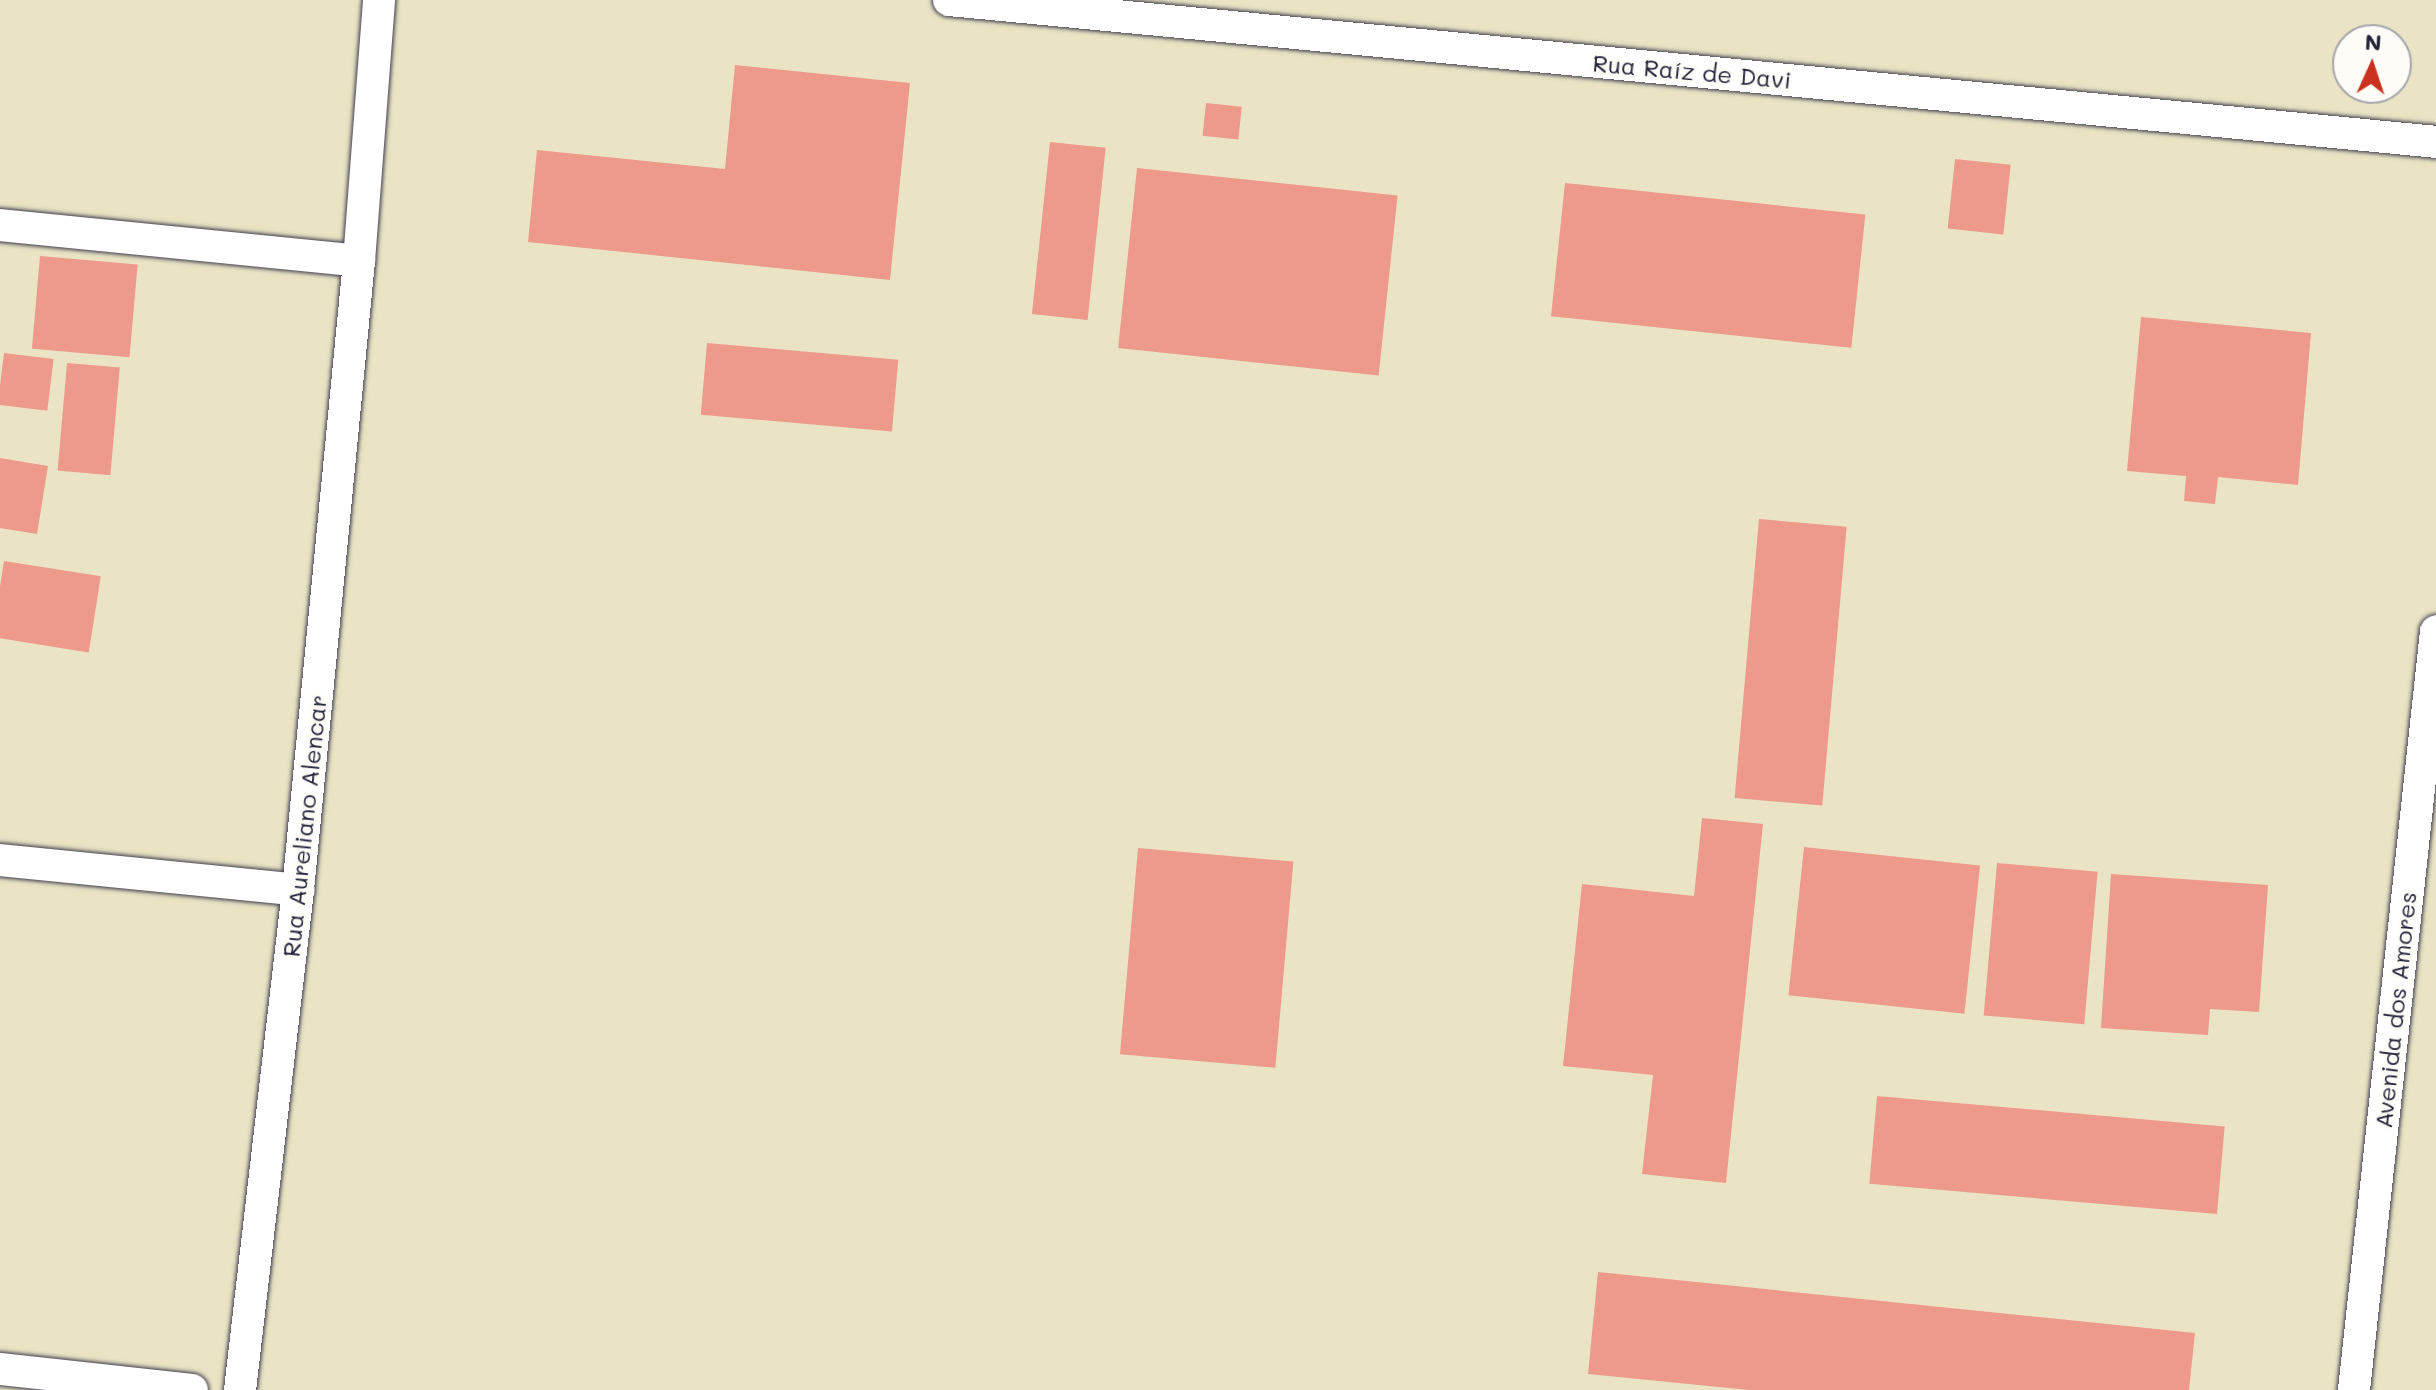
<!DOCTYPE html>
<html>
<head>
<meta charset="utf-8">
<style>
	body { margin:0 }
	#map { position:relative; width:2436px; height:1390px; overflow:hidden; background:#eae4c5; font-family:Mali,sans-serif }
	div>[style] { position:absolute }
	.building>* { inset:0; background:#ed9a8c; transform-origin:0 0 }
	.roads { filter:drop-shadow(0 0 2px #403f50) drop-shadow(0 0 2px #403f50) }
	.street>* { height:32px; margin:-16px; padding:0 16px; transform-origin:16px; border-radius:16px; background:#fff }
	span { translate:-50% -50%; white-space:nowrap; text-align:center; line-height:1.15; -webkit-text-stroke:6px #fdfcf7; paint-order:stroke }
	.street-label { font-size:24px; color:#22223b }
	.north { position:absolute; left:2332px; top:24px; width:80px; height:80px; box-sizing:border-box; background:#fdfcf7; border:2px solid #a5a5ac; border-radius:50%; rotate:3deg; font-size:22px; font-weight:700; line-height:32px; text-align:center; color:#22223b }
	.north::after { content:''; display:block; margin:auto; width:28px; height:36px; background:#c8321e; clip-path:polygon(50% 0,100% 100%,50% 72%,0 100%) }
</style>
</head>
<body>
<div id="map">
	<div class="building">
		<div style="clip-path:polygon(735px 65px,910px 83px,890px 280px,528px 242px,537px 150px,725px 169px)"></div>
		<div style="left:1206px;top:103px;width:36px;height:33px;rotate:6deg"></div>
		<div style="left:1050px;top:142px;width:56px;height:173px;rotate:6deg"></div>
		<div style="left:1955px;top:159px;width:56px;height:70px;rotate:6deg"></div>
		<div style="left:1137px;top:168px;width:262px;height:181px;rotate:6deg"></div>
		<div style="left:1565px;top:183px;width:302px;height:134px;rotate:6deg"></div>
		<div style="left:40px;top:256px;width:98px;height:93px;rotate:5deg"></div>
		<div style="clip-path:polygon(2141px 317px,2311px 333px,2298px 485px,2218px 477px,2215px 504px,2184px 501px,2186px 476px,2127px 471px)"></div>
		<div style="left:707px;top:343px;width:192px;height:72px;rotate:5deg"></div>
		<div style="left:4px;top:353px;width:50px;height:52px;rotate:7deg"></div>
		<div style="left:67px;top:363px;width:53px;height:108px;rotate:5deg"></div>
		<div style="clip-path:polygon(0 458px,48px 466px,37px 534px,0 528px)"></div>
		<div style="left:1759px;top:519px;width:88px;height:280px;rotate:5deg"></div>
		<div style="left:4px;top:561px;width:98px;height:77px;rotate:9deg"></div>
		<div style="clip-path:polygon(1702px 818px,1763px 824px,1726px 1183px,1642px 1174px,1653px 1075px,1563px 1066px,1582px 884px,1694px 896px)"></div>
		<div style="left:1804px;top:847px;width:177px;height:149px;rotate:6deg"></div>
		<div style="left:1138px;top:848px;width:156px;height:207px;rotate:5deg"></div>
		<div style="left:1997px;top:863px;width:101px;height:153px;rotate:5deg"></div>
		<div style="clip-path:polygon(2111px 874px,2268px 885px,2259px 1012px,2210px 1009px,2208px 1035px,2101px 1028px)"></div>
		<div style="left:1877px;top:1096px;width:349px;height:88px;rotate:5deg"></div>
		<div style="clip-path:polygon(1598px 1272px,2195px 1333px,2189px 1390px,1749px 1390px,1588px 1374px)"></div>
	</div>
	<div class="roads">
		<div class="street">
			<div style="left:949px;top:0;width:1494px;rotate:5.45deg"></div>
			<div style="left:0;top:225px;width:361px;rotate:5.7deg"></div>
			<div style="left:0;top:860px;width:300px;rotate:5.7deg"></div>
			<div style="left:0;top:1369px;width:193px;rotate:6.2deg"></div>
			<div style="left:240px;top:1390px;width:503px;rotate:-83.38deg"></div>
			<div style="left:298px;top:890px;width:632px;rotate:-84.46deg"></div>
			<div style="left:359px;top:261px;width:262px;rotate:-85.6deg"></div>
			<div style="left:2354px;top:1390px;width:763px;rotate:-83.83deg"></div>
		</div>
	</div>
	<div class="street-label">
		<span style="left:1692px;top:71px;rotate:5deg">Rua Raíz de Davi</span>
		<span style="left:304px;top:826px;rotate:-84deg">Rua Aureliano Alencar</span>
		<span style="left:2395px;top:1010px;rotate:-84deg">Avenida dos Amores</span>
	</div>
	<div class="north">N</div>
</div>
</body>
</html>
